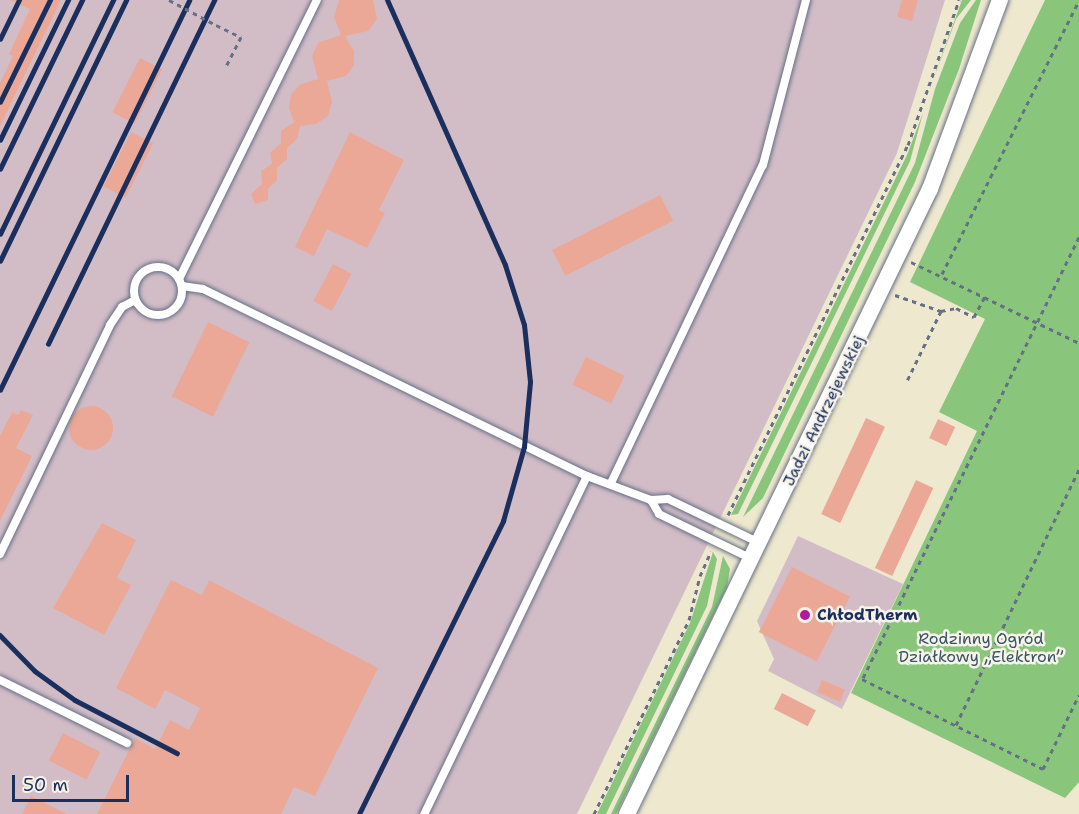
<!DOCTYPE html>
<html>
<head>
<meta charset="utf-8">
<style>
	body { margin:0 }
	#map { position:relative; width:1079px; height:814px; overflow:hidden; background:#eee8ce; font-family:"Shantell Sans",sans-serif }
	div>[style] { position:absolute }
	.industrial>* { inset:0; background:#d2bdc7 }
	.green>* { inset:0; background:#89c67b }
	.building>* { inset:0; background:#eba897; transform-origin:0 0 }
	.round { border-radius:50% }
	.path>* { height:3px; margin-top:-1.5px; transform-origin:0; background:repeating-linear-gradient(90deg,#657085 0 4.5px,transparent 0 9px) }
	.roads { filter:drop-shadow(0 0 2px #657085) drop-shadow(0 0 2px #657085) }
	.service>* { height:8px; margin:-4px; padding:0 4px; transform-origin:4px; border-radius:4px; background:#fff }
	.service>.ring { margin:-4px; padding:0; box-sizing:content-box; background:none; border:8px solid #fff; border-radius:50% }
	.minor>* { height:16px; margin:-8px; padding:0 8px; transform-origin:8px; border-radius:8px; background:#fff }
	.rail>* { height:4.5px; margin:-2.25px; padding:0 2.25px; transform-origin:2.25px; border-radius:2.25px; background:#1b2f5e }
	.path-bridge>* { height:3px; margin-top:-1.5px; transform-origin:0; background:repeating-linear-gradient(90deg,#657085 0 4.5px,transparent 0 9px) }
	.dots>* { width:16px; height:16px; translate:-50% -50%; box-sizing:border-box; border:3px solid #f7f3e8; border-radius:50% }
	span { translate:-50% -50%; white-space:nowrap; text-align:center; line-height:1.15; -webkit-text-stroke:5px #f7f3e8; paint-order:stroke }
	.street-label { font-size:16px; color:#1b2f5e }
	.poi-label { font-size:16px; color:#1b2f5e; font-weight:700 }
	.left { translate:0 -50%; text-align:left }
	.park-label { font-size:16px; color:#365565 }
	.scale { position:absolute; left:12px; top:775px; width:117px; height:27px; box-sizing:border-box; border:3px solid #1b2f5e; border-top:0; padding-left:8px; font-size:18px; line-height:21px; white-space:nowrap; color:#1b2f5e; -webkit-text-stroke:4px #f7f3e8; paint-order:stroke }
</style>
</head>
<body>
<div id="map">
	<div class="industrial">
		<div style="clip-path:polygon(0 0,945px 0,897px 153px,577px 814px,0 814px)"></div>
		<div style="clip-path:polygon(798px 536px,903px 584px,842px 709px,768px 671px,774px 659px,757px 621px)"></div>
	</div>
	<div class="green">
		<div style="clip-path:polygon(962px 0,971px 0,956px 19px,932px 83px)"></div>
		<div style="clip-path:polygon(976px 0,981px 0,959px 69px,915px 182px,763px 498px,743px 517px,915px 163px,935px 89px,960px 23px)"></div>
		<div style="clip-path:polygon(1045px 0,1079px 0,1079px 782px,1065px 798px,851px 693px,977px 431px,939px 412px,985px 319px,910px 282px)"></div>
		<div style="clip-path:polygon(923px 113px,910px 161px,738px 514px,731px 515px,907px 155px)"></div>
		<div style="clip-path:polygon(713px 552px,717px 559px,707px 606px,606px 814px,597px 814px,690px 623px)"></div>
		<div style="clip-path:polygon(723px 556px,730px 569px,727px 587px,616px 814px,611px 814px,712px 607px)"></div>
	</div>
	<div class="building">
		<div style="clip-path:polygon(10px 0,61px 0,0 126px,0 83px,13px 56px,9px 54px,30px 9px)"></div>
		<div style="clip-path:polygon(339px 0,373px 0,377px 19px,368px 31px,345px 36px,354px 51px,354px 65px,346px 76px,327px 81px,332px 102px,328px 116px,316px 124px,300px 126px,297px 139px,287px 148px,287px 159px,277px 168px,277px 180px,268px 189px,268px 200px,255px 204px,251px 194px,262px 184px,261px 171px,272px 164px,270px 153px,281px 143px,281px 131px,294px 122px,289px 108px,291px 94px,301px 84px,318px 79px,312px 56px,318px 43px,341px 35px,334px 17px)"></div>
		<div style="clip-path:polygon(902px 0,918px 0,912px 21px,897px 17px)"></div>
		<div style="left:140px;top:58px;width:25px;height:61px;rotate:27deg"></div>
		<div style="left:131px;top:132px;width:25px;height:61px;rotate:27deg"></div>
		<div style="clip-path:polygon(350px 132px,404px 160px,379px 210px,385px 213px,367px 248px,327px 229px,314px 256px,295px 247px)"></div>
		<div style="left:660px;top:195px;width:29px;height:121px;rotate:63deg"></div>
		<div style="left:333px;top:264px;width:21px;height:42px;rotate:28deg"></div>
		<div style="left:208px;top:322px;width:46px;height:83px;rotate:26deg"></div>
		<div style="left:586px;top:357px;width:43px;height:31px;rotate:26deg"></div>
		<div class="round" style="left:69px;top:406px;width:44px;height:44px"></div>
		<div style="clip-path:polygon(21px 410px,33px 415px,16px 448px,32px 456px,0 521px,0 436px,12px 412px,18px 415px)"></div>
		<div style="left:866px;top:418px;width:21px;height:106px;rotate:25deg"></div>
		<div style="left:938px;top:419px;width:19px;height:21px;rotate:25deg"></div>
		<div style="left:916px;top:480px;width:19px;height:97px;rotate:25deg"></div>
		<div style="clip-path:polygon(102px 523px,136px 540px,117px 578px,131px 585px,104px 635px,53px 608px)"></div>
		<div style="left:792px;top:567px;width:65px;height:73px;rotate:27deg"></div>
		<div style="clip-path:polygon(171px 580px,202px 595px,209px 580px,378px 668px,315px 796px,294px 787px,281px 814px,97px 814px,135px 738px,155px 749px,170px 720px,189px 730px,200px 708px,165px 690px,155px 709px,116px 688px)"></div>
		<div style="left:822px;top:680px;width:25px;height:13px;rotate:23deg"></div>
		<div style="left:782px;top:693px;width:38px;height:18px;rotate:27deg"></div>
		<div style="left:63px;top:733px;width:42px;height:31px;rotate:27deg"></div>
		<div style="clip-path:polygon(31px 796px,67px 814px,22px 814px)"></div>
	</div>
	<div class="path">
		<div style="left:216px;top:25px;width:28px;rotate:26deg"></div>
		<div style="left:241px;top:37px;width:33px;rotate:117deg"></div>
		<div style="left:1079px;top:237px;width:492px;rotate:116.1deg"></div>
		<div style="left:862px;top:679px;width:202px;rotate:26.4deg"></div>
		<div style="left:1043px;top:769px;width:82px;rotate:-64.1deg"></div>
		<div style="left:911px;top:262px;width:187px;rotate:25.7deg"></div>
		<div style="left:942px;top:274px;width:305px;rotate:-63.4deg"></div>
		<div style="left:895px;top:295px;width:49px;rotate:19.2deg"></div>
		<div style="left:941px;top:311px;width:80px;rotate:115.9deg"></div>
		<div style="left:941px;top:311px;width:15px;rotate:-11deg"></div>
		<div style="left:956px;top:308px;width:20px;rotate:27deg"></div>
		<div style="left:974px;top:317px;width:24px;rotate:-62deg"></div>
		<div style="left:728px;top:515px;width:411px;rotate:-64.1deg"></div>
		<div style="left:908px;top:145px;width:154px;rotate:-70.6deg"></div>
		<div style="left:956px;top:725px;width:284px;rotate:-64.3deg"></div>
		<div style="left:594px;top:814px;width:216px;rotate:-63.9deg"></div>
		<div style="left:689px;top:620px;width:45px;rotate:-76deg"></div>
		<div style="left:700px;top:576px;width:27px;rotate:-66deg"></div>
	</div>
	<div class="roads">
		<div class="service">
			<div class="ring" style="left:134px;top:267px;width:40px;height:40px"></div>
			<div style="left:179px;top:279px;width:311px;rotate:-63.7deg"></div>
			<div style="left:182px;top:286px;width:21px;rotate:8deg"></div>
			<div style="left:203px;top:289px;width:427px;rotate:26deg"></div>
			<div style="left:587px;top:476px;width:375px;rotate:115.7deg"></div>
			<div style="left:587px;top:476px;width:68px;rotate:20.6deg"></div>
			<div style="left:651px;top:500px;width:17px;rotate:-3deg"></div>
			<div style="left:668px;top:499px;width:102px;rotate:25.6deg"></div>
			<div style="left:611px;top:483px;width:352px;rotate:-64.5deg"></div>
			<div style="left:763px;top:165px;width:171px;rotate:-75.4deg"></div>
			<div style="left:651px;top:500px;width:16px;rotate:60deg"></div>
			<div style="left:659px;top:514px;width:103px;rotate:25.8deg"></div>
			<div style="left:0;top:554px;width:254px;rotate:-64.3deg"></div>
			<div style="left:110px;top:325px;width:22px;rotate:-56deg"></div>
			<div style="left:122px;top:307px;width:15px;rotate:-28deg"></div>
			<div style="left:0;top:680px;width:142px;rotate:26.4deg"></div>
		</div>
		<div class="minor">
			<div style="left:627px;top:814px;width:695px;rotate:-64.14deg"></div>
			<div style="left:930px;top:189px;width:202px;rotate:-69.7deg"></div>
		</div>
	</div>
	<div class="rail">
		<div style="left:0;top:39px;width:43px;rotate:-64deg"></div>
		<div style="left:0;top:102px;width:114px;rotate:-63.9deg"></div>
		<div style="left:0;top:140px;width:156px;rotate:-64.1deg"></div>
		<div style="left:0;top:169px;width:188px;rotate:-64.1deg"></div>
		<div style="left:0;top:234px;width:260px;rotate:-64.2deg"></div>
		<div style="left:0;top:261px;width:290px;rotate:-64.2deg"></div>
		<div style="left:48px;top:344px;width:382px;rotate:-64.2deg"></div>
		<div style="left:0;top:390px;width:433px;rotate:-64.1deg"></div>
		<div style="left:0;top:635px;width:50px;rotate:45.8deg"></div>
		<div style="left:35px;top:671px;width:49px;rotate:35.9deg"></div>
		<div style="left:75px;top:700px;width:115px;rotate:27.5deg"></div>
		<div style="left:359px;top:814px;width:326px;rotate:-63.8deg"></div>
		<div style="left:503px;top:521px;width:77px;rotate:-74.2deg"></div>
		<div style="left:524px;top:447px;width:65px;rotate:-84.7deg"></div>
		<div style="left:530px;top:382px;width:57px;rotate:-96deg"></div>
		<div style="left:524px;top:325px;width:63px;rotate:-107.6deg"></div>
		<div style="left:505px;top:265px;width:290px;rotate:-114deg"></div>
	</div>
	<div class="path-bridge">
		<div style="left:169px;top:0;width:53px;rotate:28deg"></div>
	</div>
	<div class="dots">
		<div style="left:805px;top:615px;background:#b5179e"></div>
	</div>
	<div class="street-label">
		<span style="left:824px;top:411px;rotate:-64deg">Jadzi Andrzejewskiej</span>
	</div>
	<div class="poi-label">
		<span class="left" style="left:817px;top:615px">ChłodTherm</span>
	</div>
	<div class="park-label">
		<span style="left:981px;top:648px">Rodzinny Ogród<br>Działkowy „Elektron”</span>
	</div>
	<div class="scale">50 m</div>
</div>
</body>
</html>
